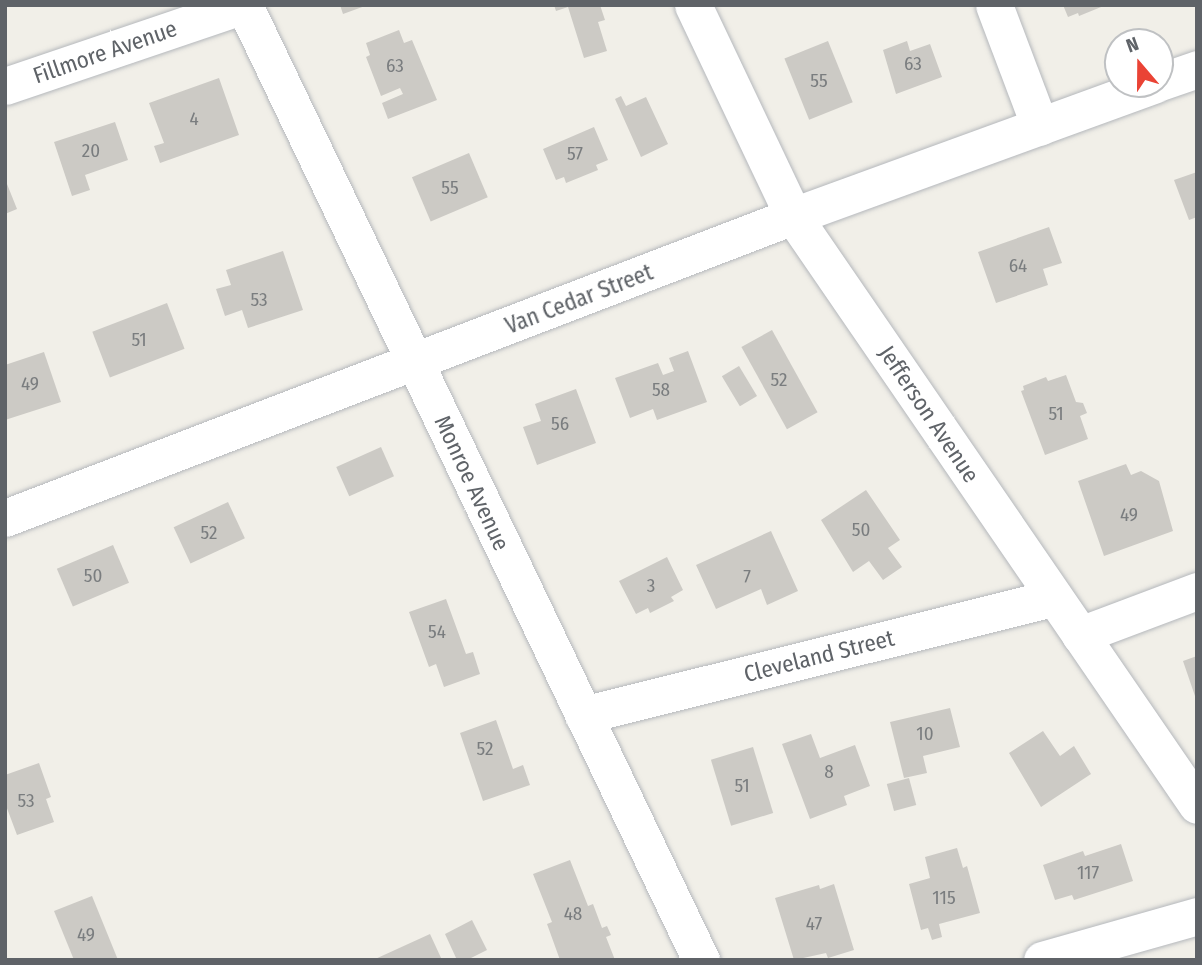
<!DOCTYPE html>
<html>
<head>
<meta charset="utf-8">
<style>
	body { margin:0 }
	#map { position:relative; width:1202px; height:965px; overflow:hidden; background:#f1efe8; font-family:"Fira Sans Condensed",sans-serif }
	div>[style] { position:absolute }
	.building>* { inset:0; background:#cccac5; transform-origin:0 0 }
	.roads { filter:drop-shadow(0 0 2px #b5b8bc) drop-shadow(0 0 2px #b5b8bc) }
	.minor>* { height:37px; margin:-18.5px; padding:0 18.5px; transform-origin:18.5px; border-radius:18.5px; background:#fff }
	span { translate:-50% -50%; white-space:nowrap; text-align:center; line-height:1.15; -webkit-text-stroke:7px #fff; paint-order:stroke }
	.number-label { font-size:19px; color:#7a7d7f }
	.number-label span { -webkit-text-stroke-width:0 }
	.street-label { font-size:23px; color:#5f6368 }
	.frame { position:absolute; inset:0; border:7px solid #5f6368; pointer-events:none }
	.north { position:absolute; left:1104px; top:28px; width:70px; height:70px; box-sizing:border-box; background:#fff; border:2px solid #bfc1c3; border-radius:50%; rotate:340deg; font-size:19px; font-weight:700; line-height:28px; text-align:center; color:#5f6368 }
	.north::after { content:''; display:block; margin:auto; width:24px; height:32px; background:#ea4335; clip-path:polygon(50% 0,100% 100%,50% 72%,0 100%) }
</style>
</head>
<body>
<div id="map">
	<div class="building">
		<div style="clip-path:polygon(340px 5px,365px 5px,365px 6px,343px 14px)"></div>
		<div style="clip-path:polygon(554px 5px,600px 5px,605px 20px,598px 22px,607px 51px,584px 58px,568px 7px,556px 11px)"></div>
		<div style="clip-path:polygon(1063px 5px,1106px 5px,1079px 16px,1078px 13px,1068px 17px)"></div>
		<div style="clip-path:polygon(399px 30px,404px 43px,412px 40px,437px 100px,388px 119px,382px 103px,403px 94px,400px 88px,381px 96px,366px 57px,370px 55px,366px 43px)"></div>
		<div style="left:828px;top:41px;width:66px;height:47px;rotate:68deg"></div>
		<div style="clip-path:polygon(907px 41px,910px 51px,930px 44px,942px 77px,896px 94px,883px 50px)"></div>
		<div style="clip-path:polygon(219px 78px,239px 135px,160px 163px,154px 146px,164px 143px,149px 103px)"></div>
		<div style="clip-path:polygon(621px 96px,626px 106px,646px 97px,668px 144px,641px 157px,615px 99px)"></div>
		<div style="clip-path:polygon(115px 122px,128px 160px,85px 175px,90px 190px,72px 196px,54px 142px)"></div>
		<div style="clip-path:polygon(594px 127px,608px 160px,596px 165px,598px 170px,566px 183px,564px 177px,556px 180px,543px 149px)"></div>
		<div style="left:469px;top:153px;width:48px;height:62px;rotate:67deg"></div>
		<div style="clip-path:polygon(1197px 172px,1197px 217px,1189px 220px,1174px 180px)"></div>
		<div style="clip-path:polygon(5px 179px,17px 209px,5px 214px)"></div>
		<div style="clip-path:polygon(1049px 227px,1062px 263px,1043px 269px,1048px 285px,996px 303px,978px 252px)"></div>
		<div style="clip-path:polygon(283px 251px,303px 310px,248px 328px,242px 310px,225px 316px,216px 289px,231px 285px,226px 270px)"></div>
		<div style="left:167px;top:303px;width:49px;height:80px;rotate:69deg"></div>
		<div style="left:772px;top:330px;width:94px;height:35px;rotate:61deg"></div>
		<div style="clip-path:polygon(688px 351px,707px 402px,657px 420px,653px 409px,630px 418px,615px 378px,658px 363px,663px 375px,674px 371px,669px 358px)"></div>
		<div style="clip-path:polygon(44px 352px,61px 402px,5px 420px,5px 365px)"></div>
		<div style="left:739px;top:366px;width:35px;height:20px;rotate:59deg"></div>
		<div style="clip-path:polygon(1066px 375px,1076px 402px,1083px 403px,1087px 413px,1080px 416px,1088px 439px,1045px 455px,1021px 391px,1024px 390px,1023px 386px,1046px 377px,1048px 381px)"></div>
		<div style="clip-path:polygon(576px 389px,596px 443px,537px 465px,523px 427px,541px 421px,535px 404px)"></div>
		<div style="left:381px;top:447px;width:32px;height:49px;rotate:66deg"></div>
		<div style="clip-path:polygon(1126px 464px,1131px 475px,1141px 471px,1159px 481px,1173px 531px,1104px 556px,1078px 481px)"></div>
		<div style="clip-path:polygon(866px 490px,900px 540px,888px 548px,902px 567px,883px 580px,869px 561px,853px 572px,821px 520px)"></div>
		<div style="left:228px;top:502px;width:40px;height:60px;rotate:65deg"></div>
		<div style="clip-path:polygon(771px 531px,798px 591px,767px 605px,761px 589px,716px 609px,696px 565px)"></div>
		<div style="left:113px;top:545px;width:41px;height:61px;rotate:67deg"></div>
		<div style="clip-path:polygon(667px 557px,683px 590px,671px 597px,674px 601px,650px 613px,648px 608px,636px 614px,619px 581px)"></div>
		<div style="clip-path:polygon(446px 599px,466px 654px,473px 652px,480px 674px,444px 687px,436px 664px,429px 667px,409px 612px)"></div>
		<div style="clip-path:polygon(1197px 656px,1197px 699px,1196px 699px,1183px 661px)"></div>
		<div style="clip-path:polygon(950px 708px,960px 747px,923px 756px,927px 773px,904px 778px,890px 722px)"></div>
		<div style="clip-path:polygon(496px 720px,513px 769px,523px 765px,530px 785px,483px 801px,460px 733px)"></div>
		<div style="clip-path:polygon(1043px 731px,1060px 756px,1074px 746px,1091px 774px,1041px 807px,1009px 753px)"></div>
		<div style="clip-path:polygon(811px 734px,820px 758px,855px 745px,870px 786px,844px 796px,847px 805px,810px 819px,782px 744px)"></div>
		<div style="left:753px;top:747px;width:69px;height:44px;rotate:73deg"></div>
		<div style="clip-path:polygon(39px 763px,51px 797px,46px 799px,54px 822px,17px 835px,5px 803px,5px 775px)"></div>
		<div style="left:909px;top:778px;width:28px;height:23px;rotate:75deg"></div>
		<div style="clip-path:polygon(1121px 844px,1133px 881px,1074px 900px,1072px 895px,1055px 900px,1043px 865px,1083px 851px,1085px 856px)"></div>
		<div style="clip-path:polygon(957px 848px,963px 868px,967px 866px,980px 913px,939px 924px,942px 937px,932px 940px,928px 928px,921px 930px,909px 884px,930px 878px,925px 857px)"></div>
		<div style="clip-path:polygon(570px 860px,588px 906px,593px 904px,602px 928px,607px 926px,611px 935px,606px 937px,615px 960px,560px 960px,547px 924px,552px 922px,533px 874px)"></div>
		<div style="clip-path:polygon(834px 884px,854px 950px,828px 958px,826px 953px,794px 960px,775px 898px,819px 885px,820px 889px)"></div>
		<div style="clip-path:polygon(92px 896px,118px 960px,74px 960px,54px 911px)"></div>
		<div style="clip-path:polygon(472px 920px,487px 950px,467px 960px,457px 960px,445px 934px)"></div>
		<div style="clip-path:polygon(430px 934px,442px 960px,373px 960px)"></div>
	</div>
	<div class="roads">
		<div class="minor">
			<div style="left:693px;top:5px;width:233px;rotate:64.6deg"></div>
			<div style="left:793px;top:216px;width:714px;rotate:55.55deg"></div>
			<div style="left:994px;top:5px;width:130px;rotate:69.3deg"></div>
			<div style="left:1160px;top:82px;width:39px;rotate:-19deg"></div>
			<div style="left:5px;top:86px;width:252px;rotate:-18.7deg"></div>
			<div style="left:244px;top:5px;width:1059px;rotate:64.43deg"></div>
			<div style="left:5px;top:518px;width:844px;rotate:-20.97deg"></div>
			<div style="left:793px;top:216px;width:385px;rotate:-20deg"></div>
			<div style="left:1080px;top:635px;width:125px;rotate:-20.6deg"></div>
			<div style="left:583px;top:715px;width:485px;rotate:-14deg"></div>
			<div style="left:1042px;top:960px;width:161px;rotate:-15.8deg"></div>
		</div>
	</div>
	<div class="number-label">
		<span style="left:913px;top:64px">63</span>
		<span style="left:395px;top:66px">63</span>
		<span style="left:819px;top:81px">55</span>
		<span style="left:194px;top:119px">4</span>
		<span style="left:91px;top:151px">20</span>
		<span style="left:575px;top:154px">57</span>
		<span style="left:450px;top:188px">55</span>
		<span style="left:1018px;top:266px">64</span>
		<span style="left:259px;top:300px">53</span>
		<span style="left:139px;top:340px">51</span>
		<span style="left:779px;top:380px">52</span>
		<span style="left:30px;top:384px">49</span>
		<span style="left:661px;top:390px">58</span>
		<span style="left:1056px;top:414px">51</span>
		<span style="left:560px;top:424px">56</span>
		<span style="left:1129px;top:515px">49</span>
		<span style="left:861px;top:530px">50</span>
		<span style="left:209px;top:533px">52</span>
		<span style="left:93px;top:576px">50</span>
		<span style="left:747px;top:577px">7</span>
		<span style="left:651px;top:586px">3</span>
		<span style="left:437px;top:632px">54</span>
		<span style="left:925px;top:734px">10</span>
		<span style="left:485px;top:749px">52</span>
		<span style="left:829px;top:772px">8</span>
		<span style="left:742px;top:786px">51</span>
		<span style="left:26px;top:801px">53</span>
		<span style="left:1088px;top:873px">117</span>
		<span style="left:944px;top:898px">115</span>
		<span style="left:573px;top:914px">48</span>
		<span style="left:814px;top:924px">47</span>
		<span style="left:86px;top:935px">49</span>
	</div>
	<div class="street-label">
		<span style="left:105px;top:52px;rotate:-19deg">Fillmore Avenue</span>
		<span style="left:579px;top:299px;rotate:-21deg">Van Cedar Street</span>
		<span style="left:929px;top:414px;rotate:56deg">Jefferson Avenue</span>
		<span style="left:472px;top:483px;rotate:65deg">Monroe Avenue</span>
		<span style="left:819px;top:656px;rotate:-14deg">Cleveland Street</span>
	</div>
	<div class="frame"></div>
	<div class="north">N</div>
</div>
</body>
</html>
